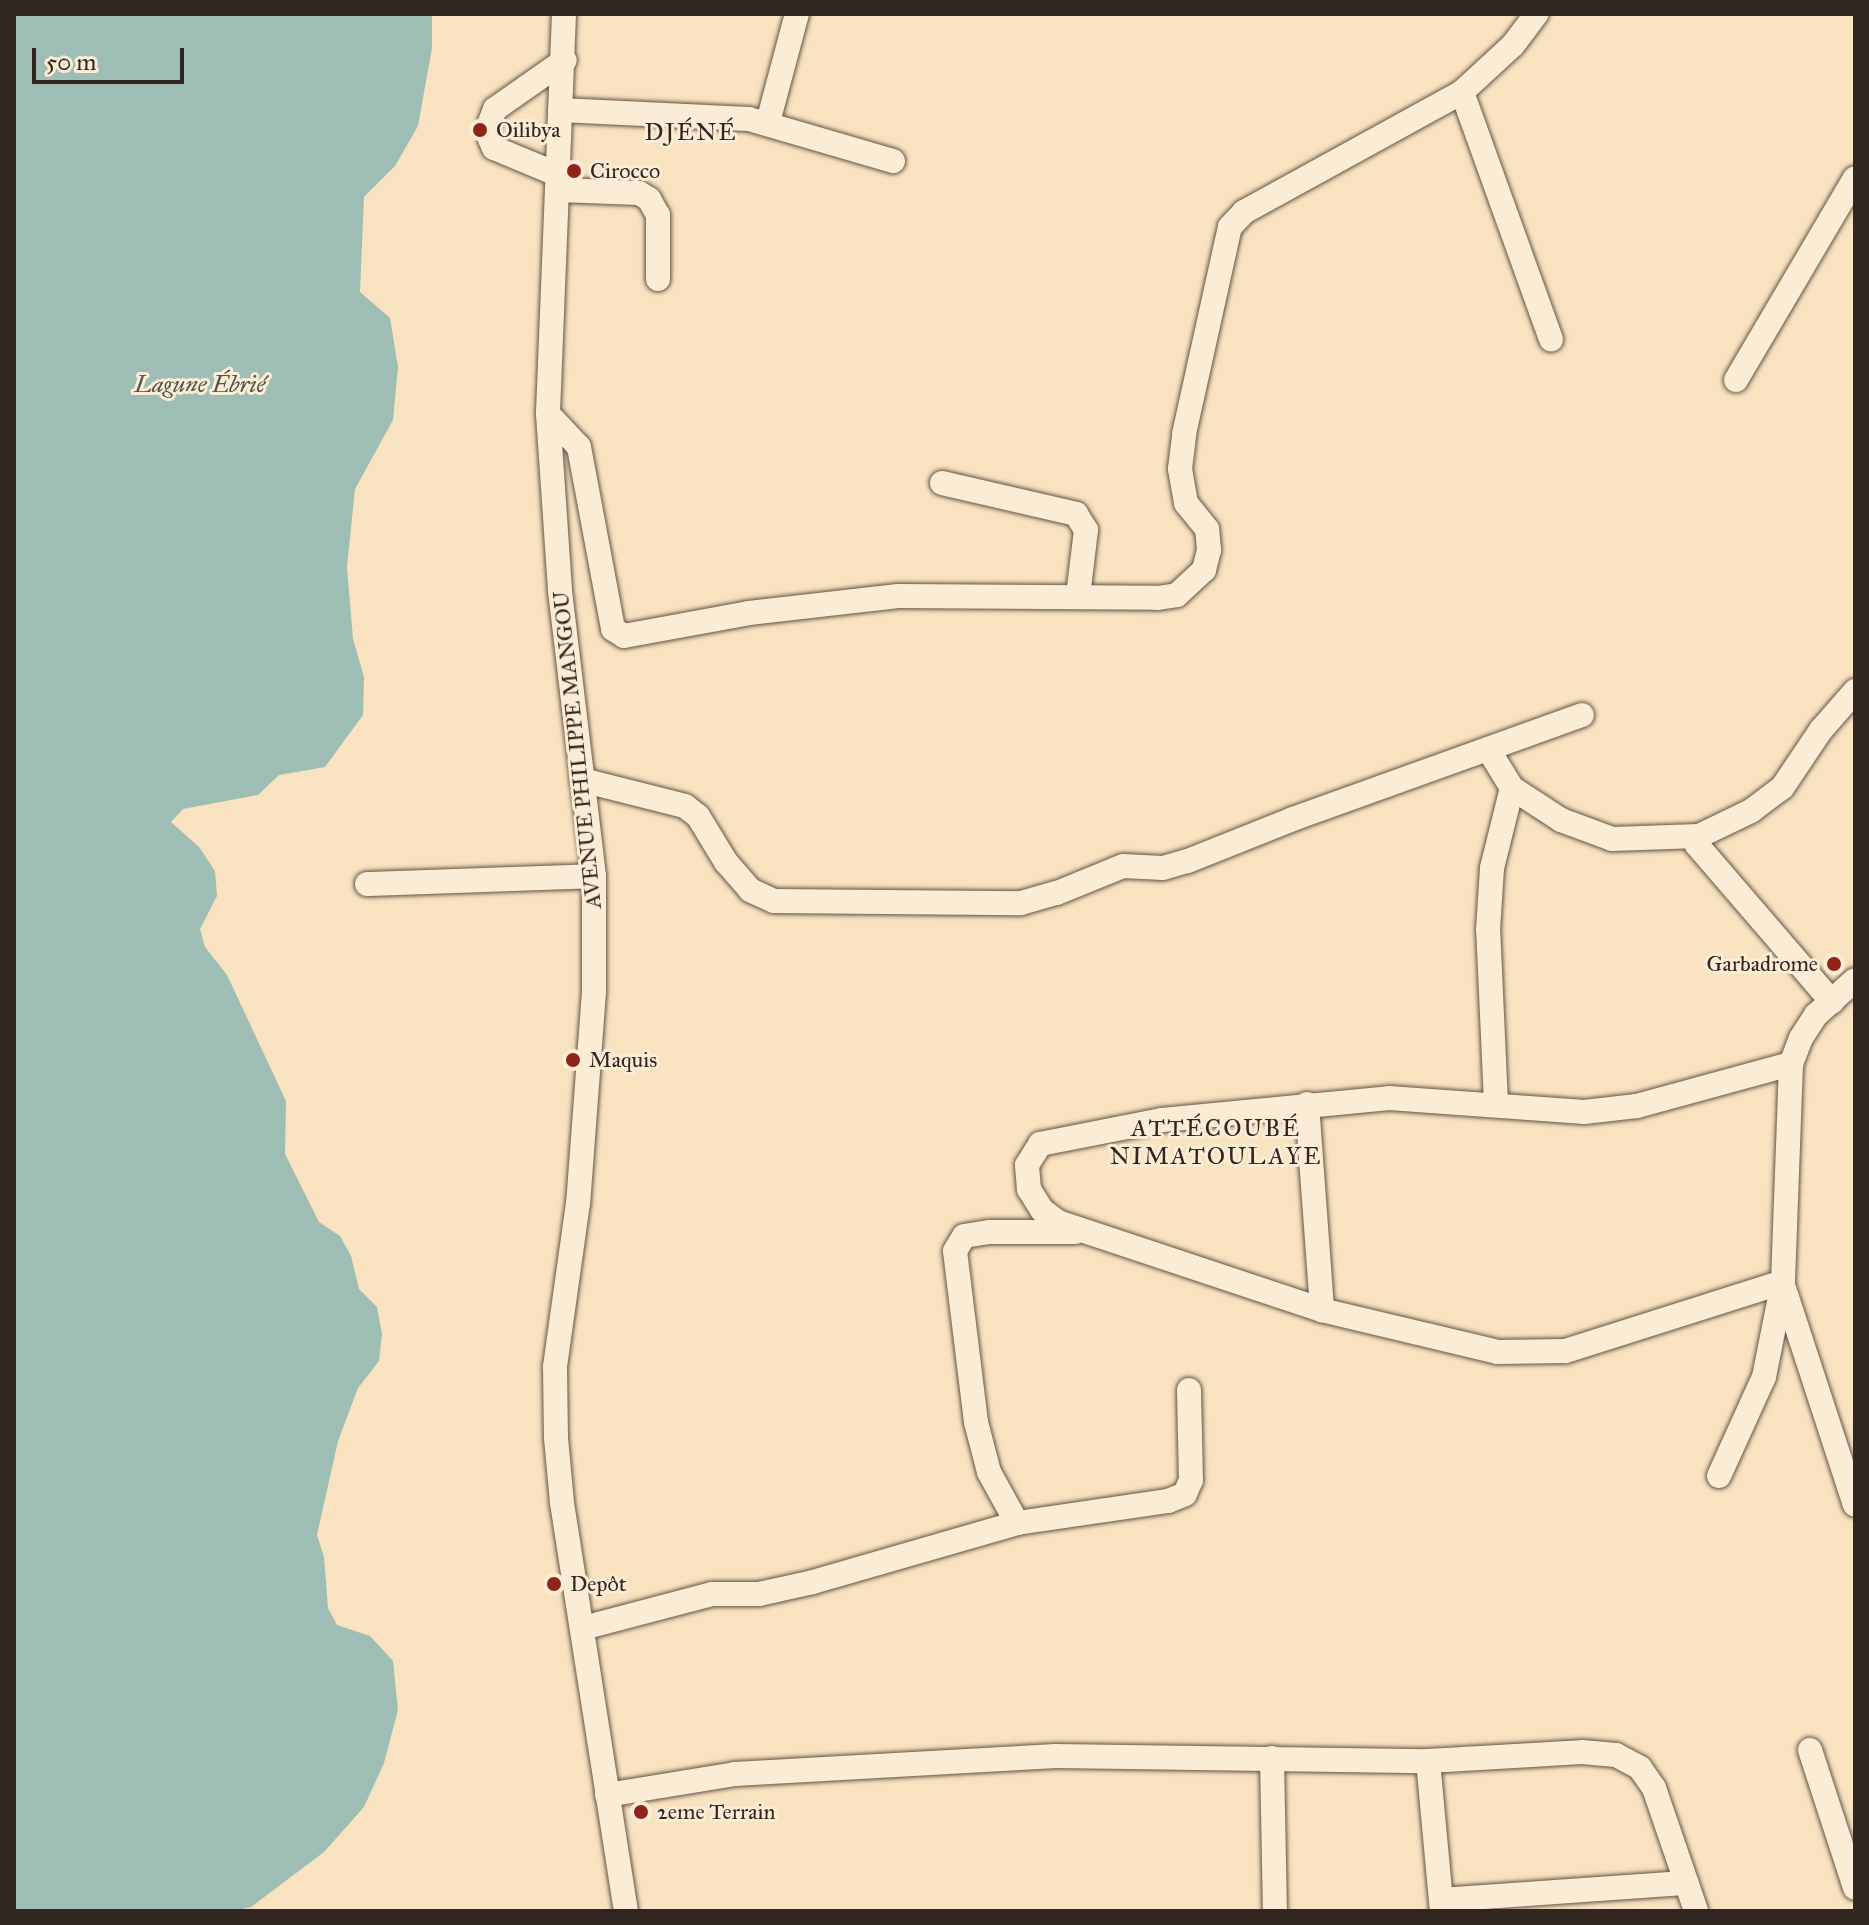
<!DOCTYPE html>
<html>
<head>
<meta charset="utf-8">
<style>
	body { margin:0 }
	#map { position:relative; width:1869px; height:1925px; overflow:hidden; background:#f9e2bf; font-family:"IM FELL Great Primer",serif }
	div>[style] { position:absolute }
	.water>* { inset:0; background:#9ebdb4 }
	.roads { filter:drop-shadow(0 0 2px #635448) drop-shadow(0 0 2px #635448) }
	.minor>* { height:24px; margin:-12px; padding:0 12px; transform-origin:12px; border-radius:12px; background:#fbecd5 }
	.dots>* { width:22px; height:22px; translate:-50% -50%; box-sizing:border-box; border:4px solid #fbecd5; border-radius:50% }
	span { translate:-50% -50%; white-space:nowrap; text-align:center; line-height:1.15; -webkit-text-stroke:6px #fbecd5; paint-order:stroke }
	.poi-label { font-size:22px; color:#312520 }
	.left { translate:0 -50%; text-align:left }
	.right { translate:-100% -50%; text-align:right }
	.street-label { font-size:22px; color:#312520 }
	.neighbourhood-label { font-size:24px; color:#312520; letter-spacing:2px }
	.water-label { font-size:24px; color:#52534c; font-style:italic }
	.frame { position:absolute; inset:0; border:16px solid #312520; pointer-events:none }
	.scale { position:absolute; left:32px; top:48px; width:152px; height:36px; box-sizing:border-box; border:4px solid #312520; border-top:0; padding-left:10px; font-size:24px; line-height:28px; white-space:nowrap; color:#312520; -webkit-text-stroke:6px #fbecd5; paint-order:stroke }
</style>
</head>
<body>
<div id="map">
	<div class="water">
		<div style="clip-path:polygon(14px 14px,432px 14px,432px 48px,418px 126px,395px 166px,364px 197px,360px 292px,390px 318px,398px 367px,393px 420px,355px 489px,347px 567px,353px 639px,364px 677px,363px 715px,325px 767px,279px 775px,258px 795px,183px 809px,171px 822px,199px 847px,215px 871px,217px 896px,200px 929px,205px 947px,227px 975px,286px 1101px,285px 1154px,319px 1222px,340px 1236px,351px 1256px,359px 1289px,377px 1307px,382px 1334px,379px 1361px,358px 1388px,338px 1441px,317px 1535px,324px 1557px,328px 1608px,337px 1625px,370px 1636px,393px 1661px,398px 1710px,384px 1763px,364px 1807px,324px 1852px,251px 1907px,235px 1911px,14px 1911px)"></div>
	</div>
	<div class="roads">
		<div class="minor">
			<div style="left:564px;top:14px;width:400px;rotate:92.3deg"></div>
			<div style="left:548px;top:414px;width:177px;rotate:86.1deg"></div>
			<div style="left:560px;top:591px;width:287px;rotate:83.2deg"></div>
			<div style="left:594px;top:876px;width:116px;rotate:90deg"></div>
			<div style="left:594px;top:992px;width:212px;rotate:94.3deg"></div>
			<div style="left:578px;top:1203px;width:166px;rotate:98deg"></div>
			<div style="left:555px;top:1367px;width:71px;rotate:89.2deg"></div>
			<div style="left:556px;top:1438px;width:65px;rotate:84.7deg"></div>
			<div style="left:562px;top:1503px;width:413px;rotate:81.1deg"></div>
			<div style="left:1462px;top:92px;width:263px;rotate:70.2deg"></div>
			<div style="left:560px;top:110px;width:189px;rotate:2.7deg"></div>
			<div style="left:749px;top:119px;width:150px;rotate:16.3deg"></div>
			<div style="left:490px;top:122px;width:14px;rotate:-69deg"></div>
			<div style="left:495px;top:109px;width:85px;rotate:-35deg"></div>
			<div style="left:768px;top:122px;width:112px;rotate:-75deg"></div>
			<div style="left:490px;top:139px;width:10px;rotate:66deg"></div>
			<div style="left:494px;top:148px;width:70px;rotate:22.6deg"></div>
			<div style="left:558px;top:190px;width:81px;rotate:2.1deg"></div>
			<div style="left:639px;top:193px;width:12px;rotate:31deg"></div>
			<div style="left:649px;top:199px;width:18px;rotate:61deg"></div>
			<div style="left:658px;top:215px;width:64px;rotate:90deg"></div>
			<div style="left:1736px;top:380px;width:234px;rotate:-59.5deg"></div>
			<div style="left:548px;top:414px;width:45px;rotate:46.8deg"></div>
			<div style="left:579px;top:447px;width:185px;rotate:79.4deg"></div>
			<div style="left:613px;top:629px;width:13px;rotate:32deg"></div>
			<div style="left:624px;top:636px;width:127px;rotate:-10.4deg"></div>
			<div style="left:749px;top:613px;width:150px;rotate:-6.5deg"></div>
			<div style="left:898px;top:596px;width:260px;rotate:0.4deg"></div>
			<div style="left:1158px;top:598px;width:19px;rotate:-9deg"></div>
			<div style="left:1177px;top:595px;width:37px;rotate:-43deg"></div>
			<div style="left:1204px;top:570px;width:21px;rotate:-76deg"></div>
			<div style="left:1209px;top:550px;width:21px;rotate:-95deg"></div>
			<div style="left:1207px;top:529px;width:33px;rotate:-129deg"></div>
			<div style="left:1186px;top:503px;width:35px;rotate:-100deg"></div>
			<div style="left:1180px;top:469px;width:35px;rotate:-83deg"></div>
			<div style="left:1184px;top:434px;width:212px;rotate:-77.5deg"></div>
			<div style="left:1230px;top:227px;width:21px;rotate:-47deg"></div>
			<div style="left:1244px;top:212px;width:249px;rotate:-28.8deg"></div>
			<div style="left:1462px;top:92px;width:69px;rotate:-42.7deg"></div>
			<div style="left:1513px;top:45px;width:39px;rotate:-53deg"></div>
			<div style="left:942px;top:483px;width:138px;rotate:13deg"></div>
			<div style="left:1076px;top:514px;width:19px;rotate:58deg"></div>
			<div style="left:1086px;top:530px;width:66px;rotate:96.9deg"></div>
			<div style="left:1488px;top:749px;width:46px;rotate:58.4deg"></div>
			<div style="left:1512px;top:788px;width:59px;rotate:33.1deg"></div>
			<div style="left:1561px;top:820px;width:54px;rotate:20.4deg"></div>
			<div style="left:1612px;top:839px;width:87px;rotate:-2deg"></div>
			<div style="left:1699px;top:836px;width:58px;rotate:-25.7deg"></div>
			<div style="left:1751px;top:811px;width:39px;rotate:-37deg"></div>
			<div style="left:1782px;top:788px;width:70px;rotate:-56.1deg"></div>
			<div style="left:1821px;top:730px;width:52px;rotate:-48.9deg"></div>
			<div style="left:582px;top:780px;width:106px;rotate:14.2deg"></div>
			<div style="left:685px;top:806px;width:16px;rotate:38deg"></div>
			<div style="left:698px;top:816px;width:54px;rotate:58.7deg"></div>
			<div style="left:726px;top:862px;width:37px;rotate:49deg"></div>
			<div style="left:750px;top:890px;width:26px;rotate:25deg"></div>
			<div style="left:774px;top:901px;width:247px;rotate:0.5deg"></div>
			<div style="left:1021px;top:903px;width:37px;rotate:-16deg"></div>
			<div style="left:1057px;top:893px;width:71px;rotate:-22.2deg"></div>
			<div style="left:1123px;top:866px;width:40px;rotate:2.9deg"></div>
			<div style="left:1163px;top:868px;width:26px;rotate:-16deg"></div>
			<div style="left:1188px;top:861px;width:113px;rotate:-21.8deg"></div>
			<div style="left:1293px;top:819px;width:307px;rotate:-19.8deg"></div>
			<div style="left:1699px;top:836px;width:9px;rotate:103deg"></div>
			<div style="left:1697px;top:845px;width:207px;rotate:49.3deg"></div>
			<div style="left:367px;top:884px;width:227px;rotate:-2deg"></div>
			<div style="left:1496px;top:1103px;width:173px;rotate:-92.6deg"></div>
			<div style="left:1488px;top:930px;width:62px;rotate:-86.3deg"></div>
			<div style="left:1492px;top:868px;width:82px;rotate:-76deg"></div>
			<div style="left:1307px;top:1104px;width:207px;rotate:85.8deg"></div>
			<div style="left:1783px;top:1282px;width:229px;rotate:162.4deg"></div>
			<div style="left:1565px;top:1351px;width:67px;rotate:179.1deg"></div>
			<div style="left:1498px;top:1352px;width:181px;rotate:-166.6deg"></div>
			<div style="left:1322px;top:1310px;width:278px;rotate:-161.6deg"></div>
			<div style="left:1058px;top:1222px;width:20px;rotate:-143deg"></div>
			<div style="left:1042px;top:1210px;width:25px;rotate:-122deg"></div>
			<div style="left:1029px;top:1189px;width:24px;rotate:-95deg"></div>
			<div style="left:1027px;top:1165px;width:25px;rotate:-58deg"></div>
			<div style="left:1040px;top:1144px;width:124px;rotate:-11.1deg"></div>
			<div style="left:1162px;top:1120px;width:228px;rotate:-5.5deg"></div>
			<div style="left:1389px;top:1098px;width:196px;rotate:4.1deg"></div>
			<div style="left:1584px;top:1112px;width:53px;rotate:-6.5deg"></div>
			<div style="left:1637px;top:1106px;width:160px;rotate:-15.3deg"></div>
			<div style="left:1783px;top:1285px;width:231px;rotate:71.9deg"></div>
			<div style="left:1719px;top:1476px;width:109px;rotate:-65.6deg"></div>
			<div style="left:1764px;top:1377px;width:97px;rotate:-78.7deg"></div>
			<div style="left:1783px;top:1282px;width:218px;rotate:-87.9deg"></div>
			<div style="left:1791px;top:1064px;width:28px;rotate:-69deg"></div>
			<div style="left:1801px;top:1038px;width:27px;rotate:-57deg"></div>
			<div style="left:1816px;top:1015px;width:52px;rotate:-41.9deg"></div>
			<div style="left:1017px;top:1523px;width:58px;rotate:-118.8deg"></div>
			<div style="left:989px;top:1472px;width:52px;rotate:-104.6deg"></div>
			<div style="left:976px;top:1422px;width:172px;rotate:-97deg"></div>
			<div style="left:955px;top:1251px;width:17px;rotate:-59deg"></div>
			<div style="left:964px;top:1236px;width:26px;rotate:-9deg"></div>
			<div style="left:990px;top:1232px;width:85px"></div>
			<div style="left:583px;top:1628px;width:133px;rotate:-14.8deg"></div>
			<div style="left:712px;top:1594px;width:47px"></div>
			<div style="left:759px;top:1594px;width:55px;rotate:-12.5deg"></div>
			<div style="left:813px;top:1582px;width:212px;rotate:-16.1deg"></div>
			<div style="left:1017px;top:1523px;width:153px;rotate:-8.3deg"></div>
			<div style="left:1168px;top:1501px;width:18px;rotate:-22deg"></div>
			<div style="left:1185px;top:1494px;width:15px;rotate:-67deg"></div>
			<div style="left:1191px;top:1480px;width:90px;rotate:-91.3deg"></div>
			<div style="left:1810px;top:1750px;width:145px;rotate:71.9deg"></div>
			<div style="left:1272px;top:1758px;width:153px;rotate:88.9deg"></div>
			<div style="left:1428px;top:1761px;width:151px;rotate:84.7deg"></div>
			<div style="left:607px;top:1795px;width:130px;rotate:-9.3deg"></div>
			<div style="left:735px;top:1774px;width:321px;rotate:-3.2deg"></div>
			<div style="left:1055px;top:1756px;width:373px;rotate:0.8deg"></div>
			<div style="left:1428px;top:1761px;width:154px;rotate:-3.3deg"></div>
			<div style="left:1582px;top:1752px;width:34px;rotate:5deg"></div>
			<div style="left:1616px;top:1755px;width:27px;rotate:28deg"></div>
			<div style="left:1640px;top:1768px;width:24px;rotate:55deg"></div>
			<div style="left:1654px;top:1788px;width:130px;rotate:71.1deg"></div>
			<div style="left:1442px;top:1900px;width:245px;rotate:-4deg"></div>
		</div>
	</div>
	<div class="dots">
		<div style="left:480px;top:130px;background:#8f2418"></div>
		<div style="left:574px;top:171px;background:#8f2418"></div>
		<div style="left:1834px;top:964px;background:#8f2418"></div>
		<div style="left:573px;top:1060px;background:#8f2418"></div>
		<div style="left:554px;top:1584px;background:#8f2418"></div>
		<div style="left:641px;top:1812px;background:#8f2418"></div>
	</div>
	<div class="poi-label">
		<span class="left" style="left:496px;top:130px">Oilibya</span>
		<span class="left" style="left:590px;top:171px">Cirocco</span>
		<span class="right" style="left:1818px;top:964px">Garbadrome</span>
		<span class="left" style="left:589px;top:1060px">Maquis</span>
		<span class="left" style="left:570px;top:1584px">Depôt</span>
		<span class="left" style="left:657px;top:1812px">2eme Terrain</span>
	</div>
	<div class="street-label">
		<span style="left:577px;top:750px;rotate:-96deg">AVENUE PHILIPPE MANGOU</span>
	</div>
	<div class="neighbourhood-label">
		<span style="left:691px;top:133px">DJÉNÉ</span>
		<span style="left:1216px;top:1143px">ATTÉCOUBÉ<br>NIMATOULAYE</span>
	</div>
	<div class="water-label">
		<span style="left:200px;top:385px">Lagune Ébrié</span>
	</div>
	<div class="frame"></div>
	<div class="scale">50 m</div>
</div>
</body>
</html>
